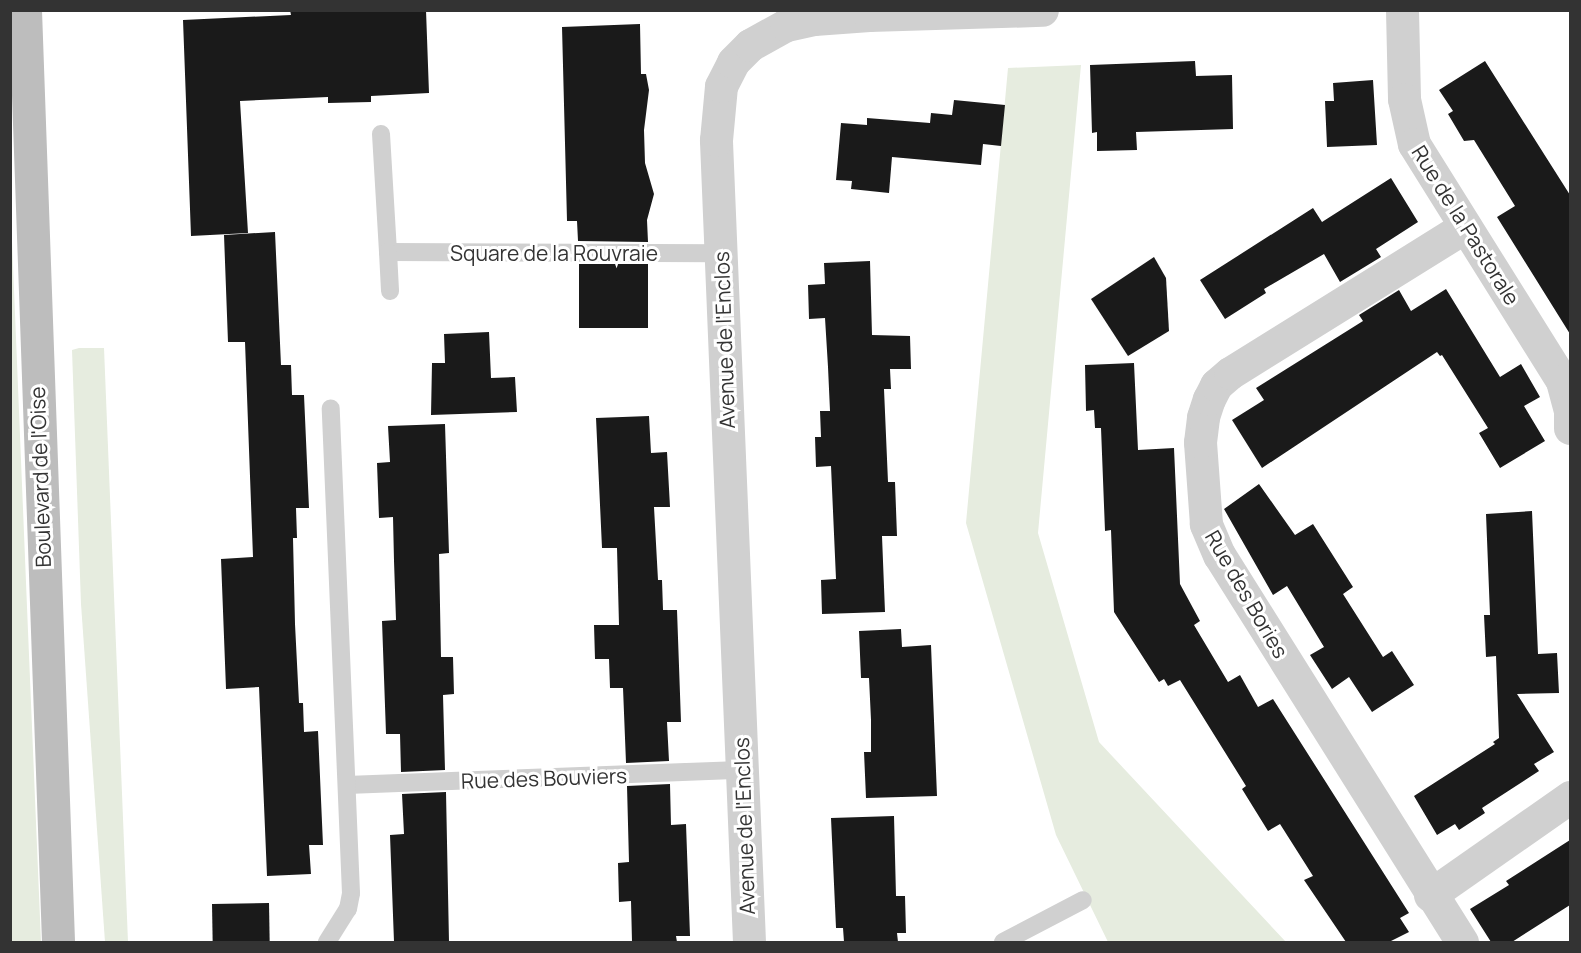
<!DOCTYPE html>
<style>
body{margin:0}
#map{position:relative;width:1581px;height:953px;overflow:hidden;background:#fff;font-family:Manrope,sans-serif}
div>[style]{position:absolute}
.green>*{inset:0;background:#e6ecdf}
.building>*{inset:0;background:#1a1a1a;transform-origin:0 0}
.lane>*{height:18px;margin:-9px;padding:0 9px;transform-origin:9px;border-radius:9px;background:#d0d0d0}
.street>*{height:33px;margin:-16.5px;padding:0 16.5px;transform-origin:16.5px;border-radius:16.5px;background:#d0d0d0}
.secondary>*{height:33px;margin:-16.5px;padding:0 16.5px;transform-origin:16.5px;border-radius:16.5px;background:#bdbdbd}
span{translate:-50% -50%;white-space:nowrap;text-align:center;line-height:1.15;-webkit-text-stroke:6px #fff;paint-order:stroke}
.street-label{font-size:21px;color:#333}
.frame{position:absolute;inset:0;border:12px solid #333;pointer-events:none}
</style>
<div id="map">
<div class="green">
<i style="clip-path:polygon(1081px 65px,1038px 533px,1099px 742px,1286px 942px,1108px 942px,1056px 835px,966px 523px,1008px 68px)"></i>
<i style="clip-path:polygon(11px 216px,28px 631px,41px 942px,10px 942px)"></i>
<i style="clip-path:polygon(79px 348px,104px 348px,128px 942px,105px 942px,81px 604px,72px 350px)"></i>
</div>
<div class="building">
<i style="clip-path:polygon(290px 10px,426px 10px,429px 93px,371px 96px,371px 102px,328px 103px,328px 97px,240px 101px,248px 233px,191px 236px,183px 20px,291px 15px)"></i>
<i style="clip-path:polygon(640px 24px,641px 74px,646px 74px,649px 90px,644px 130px,645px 163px,654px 194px,647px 220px,648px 242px,578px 241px,577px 221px,567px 221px,562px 27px)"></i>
<i style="clip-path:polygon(1195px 61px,1196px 76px,1232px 75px,1233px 129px,1136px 132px,1137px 150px,1097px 151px,1097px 132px,1092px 133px,1090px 65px)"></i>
<i style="clip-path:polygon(1485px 61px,1570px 195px,1570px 334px,1497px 217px,1515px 206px,1474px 140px,1464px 141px,1448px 114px,1453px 111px,1439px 90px)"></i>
<i style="clip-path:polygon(1373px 80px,1377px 145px,1327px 147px,1325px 101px,1334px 101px,1333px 83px)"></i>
<i style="clip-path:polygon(954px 100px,1005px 105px,1001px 146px,983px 144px,981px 165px,892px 157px,889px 193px,851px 189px,852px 181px,836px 180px,841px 123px,867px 125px,867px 118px,930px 123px,931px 113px,952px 115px)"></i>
<i style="clip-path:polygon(1391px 178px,1418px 222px,1376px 249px,1381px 257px,1340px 282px,1324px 254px,1264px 289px,1266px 293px,1225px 319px,1200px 280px,1313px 208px,1322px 222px)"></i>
<i style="clip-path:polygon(275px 232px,281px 365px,291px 365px,292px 395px,304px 395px,309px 508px,296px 508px,297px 538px,293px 538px,295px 624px,299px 703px,303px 703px,304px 732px,318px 731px,323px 845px,309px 845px,311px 874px,267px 876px,259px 687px,226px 689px,221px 559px,253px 557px,245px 342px,228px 342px,224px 235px)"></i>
<i style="clip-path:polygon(1154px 257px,1166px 278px,1169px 331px,1128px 356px,1091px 299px)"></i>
<i style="clip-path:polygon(870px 261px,872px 335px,910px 336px,911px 369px,890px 369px,891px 389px,884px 389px,888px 482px,895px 482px,897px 536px,882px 536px,885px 612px,822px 614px,821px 580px,836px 579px,831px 466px,816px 467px,815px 437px,821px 437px,820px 411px,830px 411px,828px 367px,825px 318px,809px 319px,808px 285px,825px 284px,824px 263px)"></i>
<i style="left:579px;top:264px;width:69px;height:64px"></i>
<i style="clip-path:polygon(1446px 289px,1500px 377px,1521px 364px,1540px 397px,1524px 406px,1545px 441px,1500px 468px,1479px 433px,1488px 428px,1442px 355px,1440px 356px,1437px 352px,1262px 468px,1232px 420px,1264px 400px,1256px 388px,1363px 321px,1359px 315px,1399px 290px,1411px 311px)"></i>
<i style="clip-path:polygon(489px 332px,491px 378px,515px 377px,517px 412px,431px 415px,432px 363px,445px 363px,444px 334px)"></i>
<i style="clip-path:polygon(1134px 363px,1138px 450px,1174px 448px,1180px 584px,1200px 621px,1194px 625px,1228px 682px,1240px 675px,1258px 707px,1273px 699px,1409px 913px,1400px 918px,1409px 932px,1389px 942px,1346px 942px,1304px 880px,1313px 876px,1280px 824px,1268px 831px,1242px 789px,1246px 786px,1180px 680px,1168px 686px,1164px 679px,1159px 682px,1114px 612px,1111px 530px,1105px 531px,1101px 428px,1095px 428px,1094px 410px,1086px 411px,1085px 365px)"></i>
<i style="clip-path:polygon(649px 416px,651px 453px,667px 452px,670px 507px,654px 507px,658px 580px,662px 580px,663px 610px,677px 610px,681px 722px,667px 722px,669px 761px,626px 763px,623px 688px,610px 688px,609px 659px,595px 659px,594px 625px,619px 625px,617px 548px,602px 548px,596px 418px)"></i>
<i style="clip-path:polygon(445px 424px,449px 553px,439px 554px,441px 657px,453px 657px,454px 694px,443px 695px,445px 770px,401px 772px,400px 734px,386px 734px,382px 621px,396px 620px,394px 561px,393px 517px,379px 518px,377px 463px,390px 462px,388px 426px)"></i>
<i style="clip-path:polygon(1259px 484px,1295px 535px,1313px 524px,1353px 587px,1343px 594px,1383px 657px,1392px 651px,1414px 685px,1372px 712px,1349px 677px,1332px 689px,1310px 655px,1324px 647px,1287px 586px,1273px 595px,1224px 509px)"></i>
<i style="clip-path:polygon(1532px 511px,1538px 654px,1557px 653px,1559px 693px,1517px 694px,1554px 752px,1534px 764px,1539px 771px,1482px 808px,1485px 813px,1459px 830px,1455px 824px,1437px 835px,1414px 796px,1495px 744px,1493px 742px,1499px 738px,1496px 656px,1486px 657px,1484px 615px,1490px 615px,1486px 514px)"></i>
<i style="clip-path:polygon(901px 629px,902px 647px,931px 645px,937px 796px,866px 798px,864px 752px,871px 752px,871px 720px,869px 678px,861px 678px,859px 631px)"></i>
<i style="clip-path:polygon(670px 784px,671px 825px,686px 824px,690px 936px,676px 936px,677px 942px,632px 942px,631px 901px,619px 902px,618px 863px,629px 862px,627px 786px)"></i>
<i style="clip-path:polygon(446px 792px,449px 942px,394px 942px,390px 835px,404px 834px,402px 794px)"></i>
<i style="clip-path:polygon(894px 816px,896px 896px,905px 896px,906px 933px,897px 933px,898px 942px,844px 942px,843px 928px,836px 928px,831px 818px)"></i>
<i style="clip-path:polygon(1570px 840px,1570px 905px,1512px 942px,1491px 942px,1470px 909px,1509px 885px,1506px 881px)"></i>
<i style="left:269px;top:903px;width:39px;height:57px;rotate:89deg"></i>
</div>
<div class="lane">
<i style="left:381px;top:134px;width:118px;rotate:86.6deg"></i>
<i style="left:388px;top:252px;width:332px;rotate:0.2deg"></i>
<i style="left:388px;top:252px;width:39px;rotate:87deg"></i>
<i style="left:347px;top:785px;width:394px;rotate:-2.2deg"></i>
<i style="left:327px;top:942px;width:39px;rotate:-58deg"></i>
<i style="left:348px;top:909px;width:16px;rotate:-79deg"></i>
<i style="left:351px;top:893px;width:485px;rotate:-92.4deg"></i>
<i style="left:1003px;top:942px;width:90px;rotate:-27.7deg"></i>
</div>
<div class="street">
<i style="left:1402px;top:10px;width:89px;rotate:88.7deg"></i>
<i style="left:1404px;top:99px;width:46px;rotate:77.5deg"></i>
<i style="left:1414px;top:144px;width:279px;rotate:58deg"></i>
<i style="left:1562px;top:381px;width:30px;rotate:75deg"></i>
<i style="left:1570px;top:410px;width:18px;rotate:90deg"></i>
<i style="left:1430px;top:895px;width:171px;rotate:-35deg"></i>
<i style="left:749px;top:942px;width:803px;rotate:-92.36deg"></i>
<i style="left:716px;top:140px;width:54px;rotate:-84.7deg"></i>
<i style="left:721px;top:86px;width:27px;rotate:-63deg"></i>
<i style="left:733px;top:62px;width:24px;rotate:-45deg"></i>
<i style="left:750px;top:45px;width:41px;rotate:-29.1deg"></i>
<i style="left:786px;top:25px;width:29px;rotate:-12deg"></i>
<i style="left:814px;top:19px;width:55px;rotate:-4.2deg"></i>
<i style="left:869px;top:15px;width:173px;rotate:-1.7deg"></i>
<i style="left:1462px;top:942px;width:457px;rotate:-122.1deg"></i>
<i style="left:1219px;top:555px;width:34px;rotate:-113deg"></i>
<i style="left:1206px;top:524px;width:82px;rotate:-94.2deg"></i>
<i style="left:1200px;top:442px;width:25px;rotate:-83deg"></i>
<i style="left:1203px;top:417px;width:19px;rotate:-72deg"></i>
<i style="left:1209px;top:399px;width:16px;rotate:-63deg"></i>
<i style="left:1216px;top:385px;width:18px;rotate:-41deg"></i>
<i style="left:1230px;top:373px;width:277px;rotate:-31.9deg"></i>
</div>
<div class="secondary">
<i style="left:25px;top:10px;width:933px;rotate:87.97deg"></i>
</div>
<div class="street-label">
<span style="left:1466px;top:225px;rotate:58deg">Rue de la Pastorale</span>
<span style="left:554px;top:253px">Square de la Rouvraie</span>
<span style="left:724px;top:340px;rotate:-92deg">Avenue de l'Enclos</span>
<span style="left:40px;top:477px;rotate:-92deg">Boulevard de l'Oise</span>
<span style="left:1247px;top:594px;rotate:60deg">Rue des Bories</span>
<span style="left:544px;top:778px;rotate:-2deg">Rue des Bouviers</span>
<span style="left:744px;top:826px;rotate:-92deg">Avenue de l'Enclos</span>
</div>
<div class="frame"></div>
</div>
